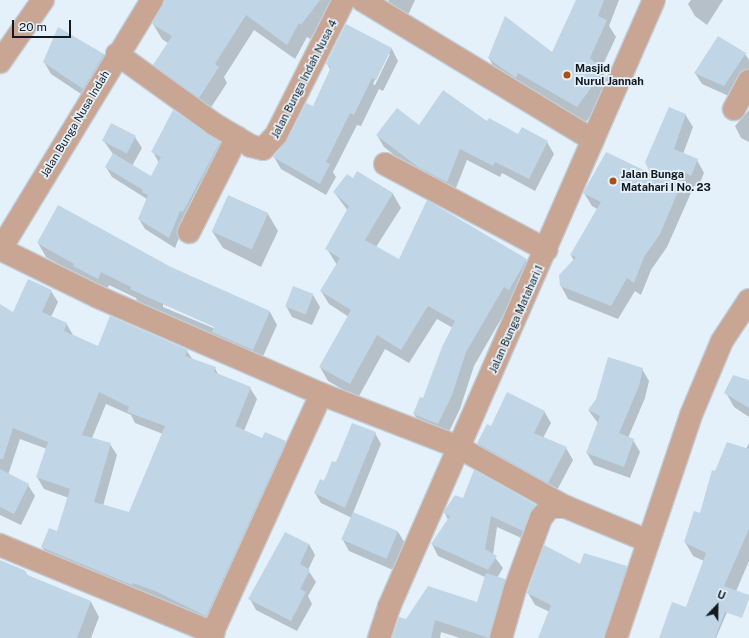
<!DOCTYPE html>
<style>
body{margin:0}
#map{position:relative;width:749px;height:638px;overflow:hidden;background:#e4f1fb;font-family:"Public Sans",sans-serif}
div>[style]{position:absolute}
.shadow>*{inset:0;background:#0003}
.building>*{inset:0;background:#c0d6e6;transform-origin:0 0}
.roads{filter:drop-shadow(1px 0 #c2ced8) drop-shadow(-1px 0 #c2ced8) drop-shadow(0 1px #c2ced8) drop-shadow(0 -1px #c2ced8)}
.street>*{height:22px;margin:-11px;padding:0 11px;transform-origin:11px;border-radius:11px;background:#c9a594}
.dots>*{width:11px;height:11px;translate:-50% -50%;box-sizing:border-box;border:2px solid #e4f1fb;border-radius:50%}
span{translate:-50% -50%;white-space:nowrap;text-align:center;line-height:1.15;-webkit-text-stroke:3.5px #e4f1fb;paint-order:stroke}
.poi-label{font-size:11px;color:#12191f;font-weight:700}
.left{translate:0 -50%;text-align:left}
.street-label{font-size:11px;color:#12191f}
.north{position:absolute;left:697px;top:586px;width:40px;height:40px;-webkit-text-stroke:3px #e4f1fb;paint-order:stroke;rotate:22deg;font-size:11px;font-weight:700;line-height:16px;text-align:center;color:#12191f}
.north::after{content:'';display:block;margin:auto;width:14px;height:18px;background:#12191f;clip-path:polygon(50% 0,100% 100%,50% 72%,0 100%)}
.scale{position:absolute;left:12px;top:20px;width:59px;height:18px;box-sizing:border-box;border:2px solid #12191f;border-top:0;padding-left:5px;font-size:12px;line-height:14px;white-space:nowrap;color:#12191f;-webkit-text-stroke:3px #e4f1fb;paint-order:stroke}
</style>
<div id="map">
<div class="shadow">
<i style="clip-path:polygon(167px 0,335px 0,337px 3px,310px 39px,307px 37px,295px 59px,254px 30px,224px 77px,227px 83px,208px 112px,163px 80px,154px 65px,168px 43px,162px 39px,153px 24px)"></i>
<i style="clip-path:polygon(388px 0,415px 0,408px 15px,392px 7px)"></i>
<i style="clip-path:polygon(577px 0,619px 0,609px 26px,616px 37px,601px 69px,612px 87px,586px 122px,498px 75px,489px 58px,552px 54px)"></i>
<i style="clip-path:polygon(691px 0,723px 0,707px 25px,695px 16px,688px 4px)"></i>
<i style="clip-path:polygon(evenodd,346px 26px,392px 49px,398px 61px,383px 91px,379px 89px,361px 126px,357px 125px,333px 172px,336px 177px,326px 195px,281px 169px,274px 157px,313px 108px,331px 71px,327px 64px,346px 26px,388px 54px,390px 54px,375px 85px,373px 84px,388px 54px)"></i>
<i style="clip-path:polygon(58px 29px,104px 55px,111px 67px,90px 100px,51px 74px,44px 62px)"></i>
<i style="clip-path:polygon(745px 54px,749px 60px,749px 70px,731px 97px,702px 84px,695px 73px)"></i>
<i style="clip-path:polygon(749px 110px,749px 142px,741px 138px,735px 126px)"></i>
<i style="clip-path:polygon(173px 111px,220px 143px,226px 154px,186px 220px,175px 248px,145px 229px,139px 219px,147px 199px,112px 177px,106px 167px,113px 154px,103px 140px,135px 137px,142px 148px,132px 166px,151px 177px,159px 163px,153px 152px)"></i>
<i style="clip-path:polygon(685px 114px,693px 127px,683px 154px,697px 160px,704px 173px,698px 188px,694px 186px,667px 247px,651px 270px,641px 295px,635px 291px,618px 319px,568px 299px,561px 286px,574px 261px,571px 255px,597px 209px,592px 206px,584px 193px,651px 175px)"></i>
<i style="clip-path:polygon(488px 123px,519px 135px,547px 142px,554px 154px,535px 191px,502px 173px,500px 177px,467px 160px,454px 193px,425px 179px,384px 147px,377px 135px,419px 126px)"></i>
<i style="clip-path:polygon(358px 172px,393px 194px,401px 208px,376px 247px,399px 260px,526px 260px,534px 274px,512px 300px,474px 366px,460px 409px,446px 438px,422px 428px,414px 414px,423px 400px,453px 328px,437px 319px,409px 363px,385px 349px,358px 398px,328px 381px,320px 367px,349px 317px,329px 304px,321px 291px,337px 265px,327px 249px,348px 211px,334px 192px,354px 179px)"></i>
<i style="clip-path:polygon(268px 214px,278px 231px,261px 267px,223px 248px,212px 231px)"></i>
<i style="clip-path:polygon(evenodd,38px 243px,270px 312px,277px 325px,260px 363px,170px 318px,168px 315px,138px 303px,136px 298px,109px 285px,106px 291px,46px 257px,38px 243px,163px 304px,219px 328px,218px 330px,163px 307px,163px 304px)"></i>
<i style="clip-path:polygon(evenodd,51px 291px,58px 302px,51px 317px,66px 323px,73px 335px,99px 347px,187px 351px,193px 360px,215px 368px,219px 376px,250px 388px,257px 399px,244px 431px,263px 439px,285px 442px,292px 454px,213px 627px,49px 558px,42px 547px,58px 532px,69px 498px,44px 489px,37px 477px,47px 449px,20px 439px,8px 475px,28px 485px,35px 496px,21px 525px,0 515px,0 314px,14px 313px,51px 291px,106px 404px,131px 415px,135px 423px,163px 434px,129px 513px,103px 506px,117px 455px,110px 444px,92px 438px,106px 404px)"></i>
<i style="clip-path:polygon(313px 295px,320px 307px,312px 325px,292px 317px,286px 306px)"></i>
<i style="clip-path:polygon(642px 369px,649px 381px,645px 398px,628px 438px,633px 440px,640px 452px,630px 478px,594px 465px,587px 453px,598px 423px,589px 411px,597px 399px)"></i>
<i style="clip-path:polygon(749px 380px,749px 417px,734px 407px,726px 393px)"></i>
<i style="clip-path:polygon(544px 411px,551px 423px,543px 438px,566px 448px,573px 460px,555px 494px,485px 455px,478px 443px,491px 428px)"></i>
<i style="clip-path:polygon(375px 433px,381px 444px,353px 513px,398px 532px,405px 543px,393px 570px,349px 551px,343px 540px,352px 518px,321px 503px,315px 493px,336px 464px)"></i>
<i style="clip-path:polygon(749px 443px,749px 561px,716px 638px,660px 638px,686px 609px,704px 561px,693px 556px,685px 542px,701px 514px,715px 472px,746px 449px)"></i>
<i style="clip-path:polygon(464px 499px,535px 505px,542px 517px,530px 542px,497px 527px,493px 555px,503px 568px,497px 578px,505px 580px,511px 592px,499px 638px,460px 638px,441px 632px,440px 638px,392px 638px,407px 621px,477px 603px,485px 577px,438px 556px,432px 544px,448px 520px,445px 513px)"></i>
<i style="clip-path:polygon(309px 544px,315px 555px,308px 570px,316px 582px,308px 596px,312px 604px,297px 631px,256px 610px,250px 599px)"></i>
<i style="clip-path:polygon(0 561px,25px 572px,28px 576px,91px 602px,99px 617px,91px 638px,0 638px)"></i>
<i style="clip-path:polygon(581px 565px,626px 567px,633px 579px,614px 638px,539px 638px,550px 612px,535px 605px,528px 593px)"></i>
</div>
<div class="building">
<i style="clip-path:polygon(164px 0,320px 0,301px 25px,299px 23px,287px 45px,246px 15px,215px 64px,219px 67px,199px 98px,153px 65px,172px 36px,152px 24px)"></i>
<i style="clip-path:polygon(576px 0,604px 0,598px 16px,607px 20px,590px 58px,604px 70px,577px 107px,518px 73px,516px 78px,488px 58px,505px 16px,552px 52px)"></i>
<i style="clip-path:polygon(346px 24px,392px 48px,376px 80px,372px 78px,354px 115px,350px 113px,326px 162px,330px 164px,320px 184px,273px 157px,287px 141px,306px 103px,313px 106px,331px 67px,326px 64px)"></i>
<i style="clip-path:polygon(58px 27px,104px 54px,83px 89px,43px 62px)"></i>
<i style="clip-path:polygon(718px 36px,746px 53px,724px 86px,694px 73px)"></i>
<i style="clip-path:polygon(443px 90px,487px 121px,489px 118px,518px 134px,522px 127px,548px 141px,529px 179px,495px 162px,493px 166px,460px 149px,447px 182px,418px 167px,376px 135px,397px 108px,419px 125px)"></i>
<i style="clip-path:polygon(669px 107px,686px 114px,674px 149px,698px 159px,691px 176px,686px 173px,660px 234px,644px 257px,634px 283px,627px 278px,611px 306px,560px 286px,559px 275px,576px 257px,570px 255px,601px 202px,583px 193px,606px 152px,650px 173px,645px 162px)"></i>
<i style="clip-path:polygon(173px 110px,220px 142px,183px 212px,180px 211px,169px 238px,138px 219px,148px 195px,142px 192px,143px 190px,105px 167px,113px 153px,151px 176px,161px 157px,151px 152px)"></i>
<i style="left:111px;top:123px;width:28px;height:20px;rotate:27deg"></i>
<i style="clip-path:polygon(357px 171px,393px 193px,365px 240px,399px 259px,427px 200px,527px 259px,509px 290px,504px 287px,466px 352px,452px 395px,438px 424px,413px 414px,420px 397px,423px 398px,442px 347px,455px 321px,428px 306px,401px 350px,377px 335px,350px 384px,319px 367px,351px 310px,320px 291px,340px 258px,325px 249px,349px 206px,333px 192px,347px 174px,353px 178px)"></i>
<i style="left:228px;top:195px;width:44px;height:40px;rotate:24deg"></i>
<i style="clip-path:polygon(58px 205px,171px 267px,270px 311px,253px 350px,212px 332px,214px 327px,130px 289px,131px 287px,101px 272px,98px 279px,73px 266px,74px 264px,37px 243px)"></i>
<i style="clip-path:polygon(evenodd,28px 279px,52px 290px,42px 312px,67px 323px,64px 331px,98px 346px,110px 316px,188px 350px,185px 356px,216px 367px,214px 372px,251px 387px,235px 426px,262px 438px,265px 432px,286px 441px,206px 616px,155px 591px,133px 583px,132px 585px,41px 547px,49px 528px,57px 531px,70px 489px,36px 477px,48px 442px,13px 428px,3px 459px,0 459px,0 304px,13px 312px,28px 279px,99px 392px,129px 407px,127px 412px,165px 426px,129px 512px,94px 502px,111px 443px,82px 435px,99px 392px)"></i>
<i style="left:293px;top:286px;width:22px;height:22px;rotate:21deg"></i>
<i style="clip-path:polygon(608px 357px,643px 368px,639px 386px,619px 433px,634px 439px,624px 467px,586px 453px,600px 416px,588px 410px,596px 399px)"></i>
<i style="clip-path:polygon(733px 375px,749px 380px,749px 408px,724px 393px)"></i>
<i style="clip-path:polygon(507px 392px,545px 411px,534px 433px,567px 447px,548px 483px,477px 443px,487px 424px,491px 426px)"></i>
<i style="clip-path:polygon(352px 423px,376px 432px,345px 508px,314px 493px,320px 479px,324px 481px,332px 461px,336px 462px)"></i>
<i style="clip-path:polygon(727px 442px,749px 449px,749px 529px,724px 586px,749px 595px,749px 599px,742px 618px,725px 612px,715px 638px,659px 638px,672px 602px,686px 607px,706px 553px,684px 542px,694px 511px,700px 513px,712px 470px,715px 471px)"></i>
<i style="clip-path:polygon(0 469px,29px 484px,14px 514px,0 507px)"></i>
<i style="clip-path:polygon(474px 470px,536px 505px,523px 531px,491px 516px,485px 549px,497px 556px,488px 570px,431px 544px,450px 516px,444px 513px,444px 511px,455px 495px,463px 498px)"></i>
<i style="left:353px;top:512px;width:49px;height:30px;rotate:23deg"></i>
<i style="clip-path:polygon(285px 532px,309px 544px,300px 564px,310px 570px,300px 589px,306px 592px,291px 621px,248px 599px)"></i>
<i style="clip-path:polygon(544px 545px,580px 564px,584px 553px,627px 566px,604px 638px,538px 638px,551px 605px,527px 593px)"></i>
<i style="clip-path:polygon(0 560px,26px 571px,25px 574px,91px 601px,77px 638px,0 638px)"></i>
<i style="clip-path:polygon(486px 573px,505px 579px,489px 638px,435px 620px,431px 638px,392px 638px,399px 617px,406px 619px,428px 586px,477px 602px)"></i>
</div>
<div class="roads">
<div class="street">
<i style="left:362px;top:0;width:270px;rotate:31.2deg"></i>
<i style="left:117px;top:54px;width:120px;rotate:35.8deg"></i>
<i style="left:214px;top:124px;width:43px;rotate:30.7deg"></i>
<i style="left:251px;top:146px;width:12px;rotate:14deg"></i>
<i style="left:263px;top:149px;width:19px;rotate:-47deg"></i>
<i style="left:276px;top:135px;width:151px;rotate:-63.3deg"></i>
<i style="left:0;top:62px;width:75px;rotate:-55.3deg"></i>
<i style="left:734px;top:109px;width:32px;rotate:-62deg"></i>
<i style="left:385px;top:164px;width:183px;rotate:28deg"></i>
<i style="left:189px;top:232px;width:106px;rotate:-63.2deg"></i>
<i style="left:0;top:249px;width:109px;rotate:26.1deg"></i>
<i style="left:98px;top:297px;width:243px;rotate:23.5deg"></i>
<i style="left:321px;top:394px;width:147px;rotate:21.1deg"></i>
<i style="left:458px;top:447px;width:124px;rotate:29.1deg"></i>
<i style="left:566px;top:507px;width:89px;rotate:22.5deg"></i>
<i style="left:0;top:250px;width:293px;rotate:-58.7deg"></i>
<i style="left:0;top:545px;width:231px;rotate:22.4deg"></i>
<i style="left:210px;top:638px;width:268px;rotate:-65.5deg"></i>
<i style="left:379px;top:638px;width:33px;rotate:-72deg"></i>
<i style="left:389px;top:607px;width:662px;rotate:-66.42deg"></i>
<i style="left:501px;top:638px;width:51px;rotate:-74.1deg"></i>
<i style="left:515px;top:589px;width:76px;rotate:-69.9deg"></i>
<i style="left:541px;top:518px;width:14px;rotate:-51deg"></i>
<i style="left:550px;top:507px;width:16px"></i>
<i style="left:616px;top:638px;width:235px;rotate:-71.4deg"></i>
<i style="left:691px;top:415px;width:80px;rotate:-67.3deg"></i>
<i style="left:722px;top:341px;width:49px;rotate:-56.6deg"></i>
</div>
</div>
<div class="dots">
<i style="left:567px;top:75px;background:#b04e0f"></i>
<i style="left:613px;top:181px;background:#b04e0f"></i>
</div>
<div class="poi-label">
<span class="left" style="left:575px;top:75px">Masjid<br>Nurul Jannah</span>
<span class="left" style="left:621px;top:181px">Jalan Bunga<br>Matahari I No. 23</span>
</div>
<div class="street-label">
<span style="left:304px;top:79px;rotate:-63deg">Jalan Bunga Indah Nusa 4</span>
<span style="left:75px;top:124px;rotate:-59deg">Jalan Bunga Nusa Indah</span>
<span style="left:516px;top:319px;rotate:-66deg">Jalan Bunga Matahari 1</span>
</div>
<div class="north">U</div>
<div class="scale">20 m</div>
</div>
